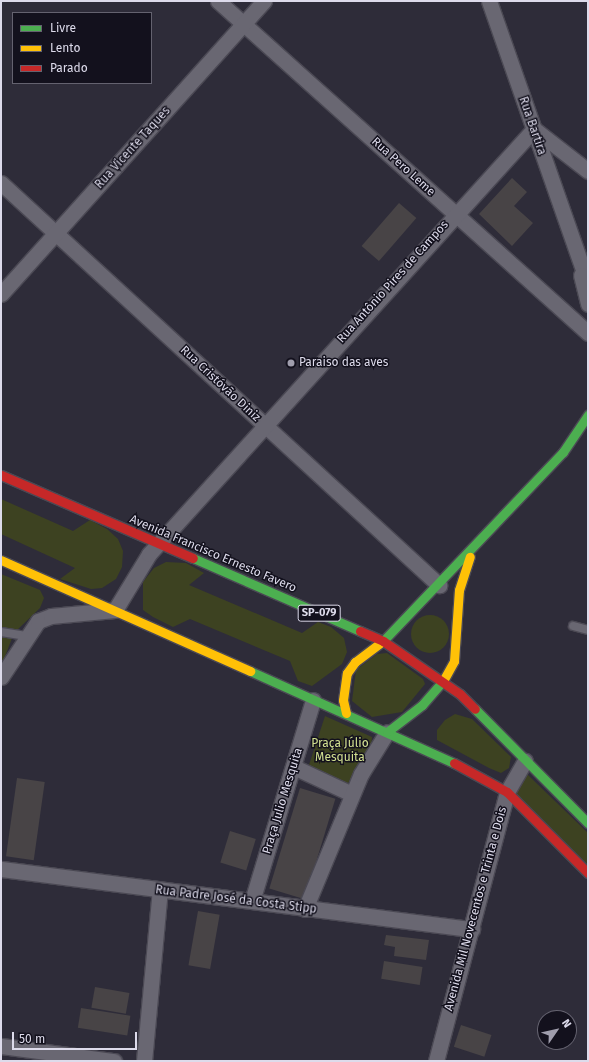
<!DOCTYPE html>
<meta charset="utf-8">
<style>
body{margin:0}
#map{position:relative;width:589px;height:1062px;overflow:hidden;background:#2e2c39;font-family:"Fira Sans",sans-serif}
div>[style]{position:absolute}
.green>*{inset:0;background:#3d4221}
.round{border-radius:50%}
.building>*{inset:0;background:#484446;transform-origin:0 0}
.roads{filter:drop-shadow(1px 0 #4b4954) drop-shadow(-1px 0 #4b4954) drop-shadow(0 1px #4b4954) drop-shadow(0 -1px #4b4954)}
.lane>*{height:8px;margin:-4px;padding:0 4px;transform-origin:4px;border-radius:4px;background:#696772}
.street>*{height:15px;margin:-7.5px;padding:0 7.5px;transform-origin:7.5px;border-radius:7.5px;background:#696772}
.fast>*{height:9px;margin:-4.5px;padding:0 4.5px;transform-origin:4.5px;border-radius:4.5px;background:#4caf50}
.slow>*{height:9px;margin:-4.5px;padding:0 4.5px;transform-origin:4.5px;border-radius:4.5px;background:#ffc107}
.jam>*{height:9px;margin:-4.5px;padding:0 4.5px;transform-origin:4.5px;border-radius:4.5px;background:#c62828}
.dots>*{width:11px;height:11px;translate:-50% -50%;box-sizing:border-box;border:2px solid #13111d;border-radius:50%}
span{translate:-50% -50%;white-space:nowrap;text-align:center;line-height:1.15;-webkit-text-stroke:3px #13111d;paint-order:stroke}
.shield-label span{padding:1px 3px;background:#13111d;border:1px solid;border-radius:3px;-webkit-text-stroke-width:0}
.shield-label{font-size:11px;color:#dddbeb;font-weight:700}
.street-label{font-size:12px;color:#dddbeb}
.poi-label{font-size:12px;color:#dddbeb}
.left{translate:0 -50%;text-align:left}
.park-label{font-size:12px;color:#d2e090}
.frame{position:absolute;inset:0;border:2px solid #dddbeb;pointer-events:none}
.legend{position:absolute;left:12px;top:12px;width:140px;height:72px;box-sizing:border-box;background:#13111d;border:1px solid #64626f;margin:0;padding:5px 7px;list-style:none;font-size:12px;color:#dddbeb}
.legend li{display:flex;align-items:center;gap:8px;height:20px}
.legend b{width:20px;border:1px solid #64626f}
.north{position:absolute;left:537px;top:1010px;width:40px;height:40px;box-sizing:border-box;background:#13111d;border:1px solid #64626f;border-radius:50%;rotate:56deg;font-size:11px;font-weight:700;line-height:16px;text-align:center;color:#dddbeb}
.north::after{content:'';display:block;margin:auto;width:14px;height:18px;background:#a09ead;clip-path:polygon(50% 0,100% 100%,50% 72%,0 100%)}
.scale{position:absolute;left:12px;top:1032px;width:125px;height:18px;box-sizing:border-box;border:2px solid #dddbeb;border-top:0;padding-left:5px;font-size:12px;line-height:14px;white-space:nowrap;color:#dddbeb;-webkit-text-stroke:3px #13111d;paint-order:stroke}
</style>
<div id="map">
<div class="green">
<i style="clip-path:polygon(1px 499px,73px 531px,90px 520px,107px 529px,118px 539px,123px 551px,122px 567px,116px 579px,102px 588px,91px 589px,60px 579px,75px 568px,1px 534px)"></i>
<i style="clip-path:polygon(166px 562px,186px 563px,204px 573px,189px 585px,302px 633px,318px 622px,331px 627px,344px 638px,347px 652px,342px 664px,312px 686px,298px 681px,290px 661px,190px 619px,173px 627px,153px 617px,143px 610px,143px 582px,154px 568px)"></i>
<i style="clip-path:polygon(1px 574px,40px 590px,44px 598px,40px 608px,14px 633px,1px 667px)"></i>
<i class="round" style="left:411px;top:615px;width:38px;height:38px"></i>
<i style="clip-path:polygon(387px 653px,423px 679px,425px 684px,402px 712px,372px 717px,352px 701px,356px 670px,377px 654px)"></i>
<i style="clip-path:polygon(455px 714px,472px 719px,511px 757px,509px 768px,501px 773px,489px 768px,437px 740px,437px 730px,445px 720px)"></i>
<i style="clip-path:polygon(325px 716px,372px 737px,371px 751px,348px 783px,339px 783px,311px 770px,309px 765px)"></i>
<i style="clip-path:polygon(527px 774px,588px 833px,588px 865px,513px 791px,515px 780px)"></i>
</div>
<div class="building">
<i style="clip-path:polygon(512px 178px,527px 192px,514px 206px,533px 223px,512px 246px,479px 214px)"></i>
<i style="left:399px;top:203px;width:23px;height:57px;rotate:41deg"></i>
<i style="left:17px;top:778px;width:28px;height:79px;rotate:8deg"></i>
<i style="left:300px;top:788px;width:37px;height:105px;rotate:17deg"></i>
<i style="left:230px;top:831px;width:27px;height:33px;rotate:17deg"></i>
<i style="left:198px;top:911px;width:22px;height:55px;rotate:10deg"></i>
<i style="clip-path:polygon(386px 935px,429px 940px,426px 960px,394px 956px,395px 947px,384px 945px)"></i>
<i style="left:384px;top:961px;width:39px;height:18px;rotate:9deg"></i>
<i style="left:95px;top:987px;width:35px;height:21px;rotate:10deg"></i>
<i style="left:81px;top:1008px;width:50px;height:20px;rotate:9deg"></i>
<i style="left:461px;top:1025px;width:32px;height:23px;rotate:18deg"></i>
</div>
<div class="roads">
<div class="lane">
<i style="left:573px;top:626px;width:16px;rotate:15deg"></i>
<i style="left:1px;top:632px;width:24px;rotate:9deg"></i>
</div>
<div class="street">
<i style="left:218px;top:1px;width:497px;rotate:41.9deg"></i>
<i style="left:489px;top:1px;width:299px;rotate:70.7deg"></i>
<i style="left:1px;top:183px;width:595px;rotate:42.55deg"></i>
<i style="left:581px;top:275px;width:30px;rotate:76deg"></i>
<i style="left:1px;top:294px;width:394px;rotate:-48.1deg"></i>
<i style="left:1px;top:677px;width:67px;rotate:-56.5deg"></i>
<i style="left:38px;top:621px;width:14px;rotate:-21deg"></i>
<i style="left:51px;top:616px;width:64px;rotate:-5.4deg"></i>
<i style="left:115px;top:610px;width:66px;rotate:-58.7deg"></i>
<i style="left:149px;top:554px;width:573px;rotate:-47.83deg"></i>
<i style="left:534px;top:129px;width:68px;rotate:37.9deg"></i>
<i style="left:294px;top:767px;width:64px;rotate:25deg"></i>
<i style="left:1px;top:869px;width:475px;rotate:7.3deg"></i>
<i style="left:252px;top:901px;width:210px;rotate:-73.1deg"></i>
<i style="left:305px;top:909px;width:146px;rotate:-67.5deg"></i>
<i style="left:361px;top:774px;width:49px;rotate:-58.2deg"></i>
<i style="left:1px;top:1046px;width:114px;rotate:7.6deg"></i>
<i style="left:144px;top:1061px;width:172px;rotate:-84.7deg"></i>
<i style="left:436px;top:1061px;width:278px;rotate:-75.2deg"></i>
<i style="left:507px;top:792px;width:36px;rotate:-60deg"></i>
</div>
<div class="fast">
<i style="left:193px;top:558px;width:182px;rotate:23.6deg"></i>
<i style="left:383px;top:641px;width:261px;rotate:-46.4deg"></i>
<i style="left:563px;top:452px;width:45px;rotate:-56deg"></i>
<i style="left:250px;top:671px;width:224px;rotate:24.3deg"></i>
<i style="left:475px;top:709px;width:161px;rotate:45.3deg"></i>
<i style="left:387px;top:732px;width:44px;rotate:-37.6deg"></i>
<i style="left:422px;top:705px;width:32px;rotate:-49deg"></i>
</div>
<div class="slow">
<i style="left:1px;top:560px;width:273px;rotate:24deg"></i>
<i style="left:443px;top:681px;width:23px;rotate:-61deg"></i>
<i style="left:454px;top:661px;width:71px;rotate:-86deg"></i>
<i style="left:459px;top:590px;width:35px;rotate:-72deg"></i>
<i style="left:346px;top:713px;width:13px;rotate:-103deg"></i>
<i style="left:343px;top:700px;width:27px;rotate:-82deg"></i>
<i style="left:347px;top:673px;width:14px;rotate:-54deg"></i>
<i style="left:355px;top:662px;width:35px;rotate:-37deg"></i>
</div>
<div class="jam">
<i style="left:1px;top:475px;width:209px;rotate:23.4deg"></i>
<i style="left:360px;top:631px;width:25px;rotate:23deg"></i>
<i style="left:383px;top:641px;width:93px;rotate:34.5deg"></i>
<i style="left:460px;top:694px;width:21px;rotate:45deg"></i>
<i style="left:454px;top:763px;width:60px;rotate:28.7deg"></i>
<i style="left:507px;top:792px;width:115px;rotate:45deg"></i>
</div>
</div>
<div class="dots">
<i style="left:291px;top:363px;background:#a09ead"></i>
</div>
<div class="shield-label">
<span style="left:319px;top:613px">SP-079</span>
</div>
<div class="street-label">
<span style="left:532px;top:126px;rotate:71deg">Rua Bartira</span>
<span style="left:133px;top:148px;rotate:-48deg">Rua Vicente Taques</span>
<span style="left:403px;top:167px;rotate:42deg">Rua Pero Leme</span>
<span style="left:393px;top:282px;rotate:-48deg">Rua Antônio Pires de Campos</span>
<span style="left:220px;top:384px;rotate:43deg">Rua Cristóvão Diniz</span>
<span style="left:213px;top:554px;rotate:23deg">Avenida Francisco Ernesto Favero</span>
<span style="left:283px;top:801px;rotate:-73deg">Praça Julio Mesquita</span>
<span style="left:236px;top:900px;rotate:7deg">Rua Padre José da Costa Stipp</span>
<span style="left:476px;top:909px;rotate:-75deg">Avenida Mil Novecentos e Trinta e Dois</span>
</div>
<div class="poi-label">
<span class="left" style="left:299px;top:363px">Paraiso das aves</span>
</div>
<div class="park-label">
<span style="left:340px;top:751px">Praça Júlio<br>Mesquita</span>
</div>
<div class="frame"></div>
<ul class="legend">
<li><b style="height:5px;background:#4caf50"></b>Livre</li>
<li><b style="height:5px;background:#ffc107"></b>Lento</li>
<li><b style="height:5px;background:#c62828"></b>Parado</li>
</ul>
<div class="north">N</div>
<div class="scale">50 m</div>
</div>
